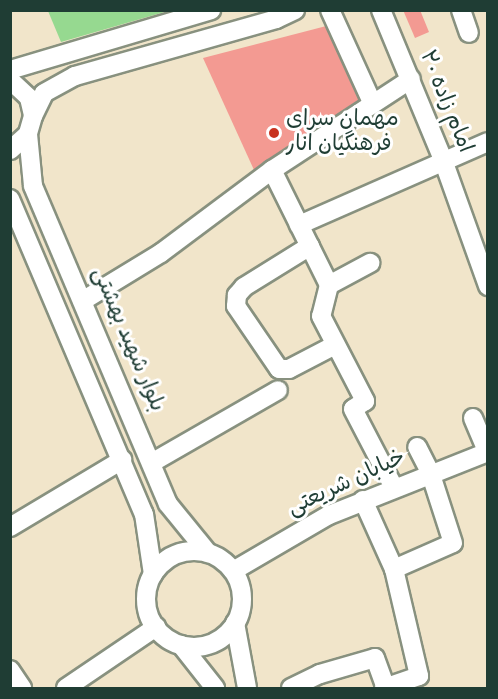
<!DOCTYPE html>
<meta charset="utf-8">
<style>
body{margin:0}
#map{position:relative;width:498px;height:699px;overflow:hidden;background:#f1e5ca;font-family:Dekko,"Playpen Sans Arabic",sans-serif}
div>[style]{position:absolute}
.green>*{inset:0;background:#96d990}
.building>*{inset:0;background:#f39a92}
.roads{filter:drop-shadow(2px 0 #88917f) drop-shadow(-2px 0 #88917f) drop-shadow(0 2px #88917f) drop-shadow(0 -2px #88917f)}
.minor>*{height:18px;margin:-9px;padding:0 9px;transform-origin:9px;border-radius:9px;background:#fff}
.minor>.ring{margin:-9px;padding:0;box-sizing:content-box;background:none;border:18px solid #fff;border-radius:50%}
.dots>*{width:16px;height:16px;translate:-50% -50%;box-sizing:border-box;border:3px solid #fff;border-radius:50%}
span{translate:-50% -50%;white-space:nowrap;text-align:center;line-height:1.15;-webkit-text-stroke:6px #fff;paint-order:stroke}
.street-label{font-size:22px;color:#1f3d34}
.poi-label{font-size:22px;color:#1f3d34}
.left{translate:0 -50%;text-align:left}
.frame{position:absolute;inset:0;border:12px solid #1f3d34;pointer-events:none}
</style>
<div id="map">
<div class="green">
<i style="clip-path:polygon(48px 11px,168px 11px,61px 42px)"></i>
</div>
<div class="building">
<i style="clip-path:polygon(403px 10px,420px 10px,429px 32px,415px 38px)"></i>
<i style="clip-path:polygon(334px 24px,369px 96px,254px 170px,203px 58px)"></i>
</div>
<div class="roads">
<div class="minor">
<i style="left:330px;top:10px;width:101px;rotate:65.5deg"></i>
<i style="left:381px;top:10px;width:162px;rotate:67.5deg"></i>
<i style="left:443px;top:160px;width:134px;rotate:70.3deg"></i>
<i style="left:461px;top:10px;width:24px;rotate:71deg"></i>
<i style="left:10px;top:70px;width:210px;rotate:-16.6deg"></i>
<i style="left:10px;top:80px;width:26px;rotate:43deg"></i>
<i style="left:29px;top:98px;width:18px;rotate:77deg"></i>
<i style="left:33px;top:116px;width:19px;rotate:106deg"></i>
<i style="left:28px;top:134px;width:24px;rotate:138deg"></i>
<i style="left:33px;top:116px;width:25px;rotate:-64deg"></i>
<i style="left:44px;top:93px;width:35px;rotate:-29deg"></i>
<i style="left:75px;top:76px;width:209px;rotate:-15.8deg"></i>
<i style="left:276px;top:19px;width:21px;rotate:-25deg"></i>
<i style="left:28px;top:134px;width:52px;rotate:84.5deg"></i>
<i style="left:33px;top:186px;width:345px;rotate:67deg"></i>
<i style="left:168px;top:504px;width:63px;rotate:50.8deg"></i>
<i style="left:272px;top:170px;width:128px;rotate:63.6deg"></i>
<i style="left:329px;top:285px;width:32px;rotate:104deg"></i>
<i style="left:321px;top:316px;width:96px;rotate:62.6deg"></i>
<i style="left:365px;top:401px;width:14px;rotate:146deg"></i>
<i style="left:353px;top:409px;width:87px;rotate:62.5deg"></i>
<i style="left:10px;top:199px;width:342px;rotate:67deg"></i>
<i style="left:144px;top:514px;width:61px;rotate:81.5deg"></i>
<i style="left:299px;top:225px;width:206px;rotate:-23.7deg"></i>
<i style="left:310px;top:246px;width:78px;rotate:148.2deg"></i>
<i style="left:244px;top:287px;width:11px;rotate:131deg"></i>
<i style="left:237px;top:295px;width:11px;rotate:95deg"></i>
<i style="left:236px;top:306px;width:76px;rotate:55.7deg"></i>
<i style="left:279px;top:369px;width:10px"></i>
<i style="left:289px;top:369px;width:52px;rotate:-27.6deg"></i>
<i style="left:329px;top:285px;width:47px;rotate:-28.2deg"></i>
<i style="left:84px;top:300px;width:90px;rotate:-31.4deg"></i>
<i style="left:161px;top:253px;width:139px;rotate:-36.8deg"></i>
<i style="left:272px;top:170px;width:166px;rotate:-33.2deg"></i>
<i style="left:473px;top:418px;width:38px;rotate:67deg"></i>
<i style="left:153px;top:462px;width:144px;rotate:-29.9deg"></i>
<i style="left:363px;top:500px;width:76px;rotate:65.8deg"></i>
<i style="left:394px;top:569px;width:110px;rotate:76.8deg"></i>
<i style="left:419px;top:676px;width:37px;rotate:161deg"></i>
<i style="left:10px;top:527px;width:131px;rotate:-30.9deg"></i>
<i class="ring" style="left:146px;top:551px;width:78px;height:78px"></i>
<i style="left:394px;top:569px;width:64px;rotate:-23.8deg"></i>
<i style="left:453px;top:543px;width:75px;rotate:-107.9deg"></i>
<i style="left:430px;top:472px;width:28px;rotate:-117deg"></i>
<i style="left:233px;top:571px;width:111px;rotate:-30.3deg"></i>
<i style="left:329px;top:515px;width:171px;rotate:-21.6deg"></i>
<i style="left:235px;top:623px;width:66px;rotate:79.5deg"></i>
<i style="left:181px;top:645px;width:55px;rotate:51.7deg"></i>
<i style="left:10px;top:670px;width:22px;rotate:56deg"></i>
<i style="left:66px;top:688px;width:109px;rotate:-34.1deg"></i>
<i style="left:291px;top:688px;width:32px;rotate:-26deg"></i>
<i style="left:320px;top:674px;width:57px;rotate:-16.2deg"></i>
<i style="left:375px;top:658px;width:32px;rotate:70deg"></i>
</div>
</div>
<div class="dots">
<i style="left:274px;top:133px;background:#c8321e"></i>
</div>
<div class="street-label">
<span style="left:445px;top:102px;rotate:68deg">امام زاده ۲۰</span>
<span style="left:127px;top:340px;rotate:67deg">بلوار شهید بهشتی</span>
<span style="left:347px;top:484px;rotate:-25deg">خیابان شریعتی</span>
</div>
<div class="poi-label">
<span class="left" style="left:286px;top:133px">مهمان سرای<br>فرهنگیان انار</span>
</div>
<div class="frame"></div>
</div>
